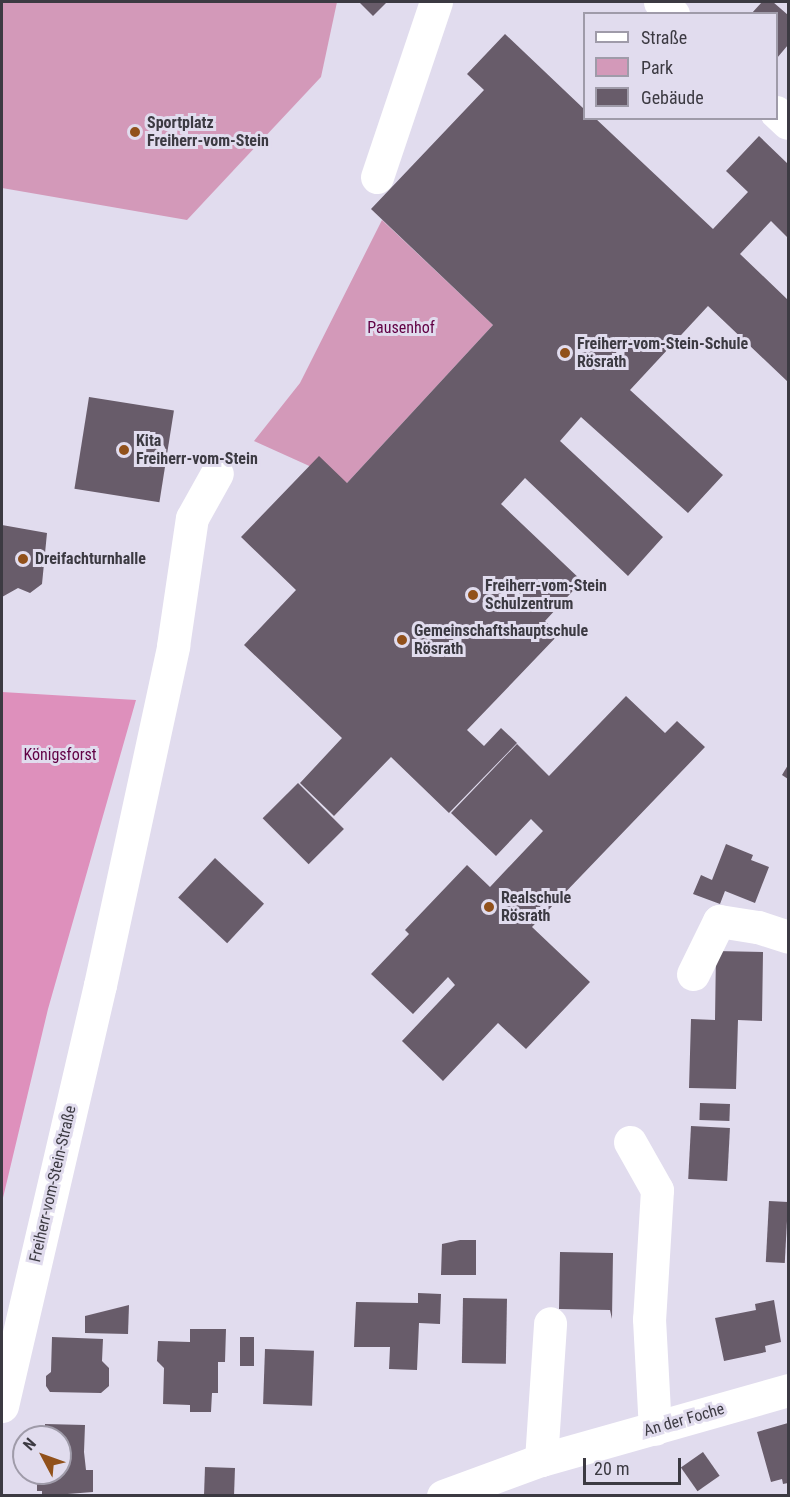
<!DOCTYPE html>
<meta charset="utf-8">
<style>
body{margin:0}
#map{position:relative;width:790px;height:1497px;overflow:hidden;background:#e1dcee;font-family:"Roboto Condensed",sans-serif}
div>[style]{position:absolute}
.green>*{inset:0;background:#d399b9}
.forest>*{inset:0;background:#de90bc}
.building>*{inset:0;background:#685c6a;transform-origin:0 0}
.minor>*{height:33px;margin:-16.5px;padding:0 16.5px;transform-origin:16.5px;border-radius:16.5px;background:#fff}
.dots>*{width:16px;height:16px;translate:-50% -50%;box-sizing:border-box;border:3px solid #e1dcee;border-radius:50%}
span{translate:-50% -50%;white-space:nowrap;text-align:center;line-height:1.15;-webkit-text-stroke:6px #e1dcee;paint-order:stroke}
.poi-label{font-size:16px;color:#3c3a42;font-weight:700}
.left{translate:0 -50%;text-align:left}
.park-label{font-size:16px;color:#610144}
.street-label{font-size:16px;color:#3c3a42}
.frame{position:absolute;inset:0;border:3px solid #3c3a42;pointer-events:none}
.legend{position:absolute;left:583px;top:12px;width:195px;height:108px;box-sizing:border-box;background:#e1dcee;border:2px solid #9f9ba9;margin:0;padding:8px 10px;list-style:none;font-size:18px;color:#3c3a42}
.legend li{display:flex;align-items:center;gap:12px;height:30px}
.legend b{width:30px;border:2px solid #9f9ba9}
.north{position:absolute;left:12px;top:1425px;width:60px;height:60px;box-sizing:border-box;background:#e1dcee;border:2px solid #9f9ba9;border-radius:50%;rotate:311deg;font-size:16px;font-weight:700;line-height:24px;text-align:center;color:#3c3a42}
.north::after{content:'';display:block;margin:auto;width:21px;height:27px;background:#91511b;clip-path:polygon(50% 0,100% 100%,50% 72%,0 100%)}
.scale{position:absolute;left:583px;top:1458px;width:98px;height:27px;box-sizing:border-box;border:3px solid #3c3a42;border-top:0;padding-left:8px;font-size:18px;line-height:21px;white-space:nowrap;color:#3c3a42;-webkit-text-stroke:4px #e1dcee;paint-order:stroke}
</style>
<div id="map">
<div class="green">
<i style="clip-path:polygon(2px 2px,337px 2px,321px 77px,187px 220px,2px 188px)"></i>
<i style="clip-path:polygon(382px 220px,493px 325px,347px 483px,254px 441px,300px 383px)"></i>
</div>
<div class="forest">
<i style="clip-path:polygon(2px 692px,136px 700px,48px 1009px,2px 1202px)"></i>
</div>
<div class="building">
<i style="clip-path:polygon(359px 2px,387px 2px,373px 16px)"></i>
<i style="clip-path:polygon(762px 2px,773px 2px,788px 15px,788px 45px,777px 58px,777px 14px,751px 14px)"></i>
<i style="clip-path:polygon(505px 34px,584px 109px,584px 118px,595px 118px,713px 229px,748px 192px,726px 171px,759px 136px,788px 164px,788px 238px,771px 221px,740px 254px,788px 300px,788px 382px,708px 306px,630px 390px,723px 475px,688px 513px,581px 417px,560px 441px,663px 537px,628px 576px,525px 478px,501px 504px,582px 581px,545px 621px,559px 634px,467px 730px,484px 746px,501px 728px,517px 743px,449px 813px,391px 757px,334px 816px,300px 783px,342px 738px,244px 645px,296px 590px,241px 537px,319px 456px,347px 483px,493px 325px,371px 209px,484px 90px,467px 74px)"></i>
<i style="left:89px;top:397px;width:86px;height:93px;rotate:9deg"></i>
<i style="clip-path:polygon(2px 525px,47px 533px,42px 584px,30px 593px,18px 588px,2px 597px)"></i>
<i style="clip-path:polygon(626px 696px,665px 733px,677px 721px,705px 747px,532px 927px,590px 982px,526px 1049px,498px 1023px,443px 1081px,402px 1041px,455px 985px,448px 977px,413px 1014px,371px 974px,409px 934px,405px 930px,467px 865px,490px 887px,543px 831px,531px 819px,496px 856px,451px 813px,517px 744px,549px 776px)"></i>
<i style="clip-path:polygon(788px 765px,788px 779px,782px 775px)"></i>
<i style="left:298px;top:783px;width:65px;height:50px;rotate:45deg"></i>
<i style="clip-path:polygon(726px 844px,753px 855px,751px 860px,769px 867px,755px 903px,725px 891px,720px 904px,693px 894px,701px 875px,712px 880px)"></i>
<i style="left:215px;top:858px;width:67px;height:54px;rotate:43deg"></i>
<i style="clip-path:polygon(716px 951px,763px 952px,762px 1021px,738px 1020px,736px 1089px,689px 1088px,691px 1019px,715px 1020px)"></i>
<i style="left:700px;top:1103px;width:30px;height:17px;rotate:2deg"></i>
<i style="left:691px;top:1126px;width:39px;height:53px;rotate:3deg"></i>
<i style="left:769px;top:1201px;width:19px;height:61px;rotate:3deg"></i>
<i style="clip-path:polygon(460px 1240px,476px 1240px,476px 1275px,441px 1275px,442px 1244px)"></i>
<i style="clip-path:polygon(560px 1252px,613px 1253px,612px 1319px,610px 1310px,559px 1309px)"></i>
<i style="clip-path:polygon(418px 1293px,441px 1294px,440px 1324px,419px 1323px,417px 1370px,389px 1369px,390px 1347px,354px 1347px,356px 1302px,418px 1303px)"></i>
<i style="left:463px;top:1298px;width:44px;height:65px;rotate:1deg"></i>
<i style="clip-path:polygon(774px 1300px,781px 1342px,765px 1346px,766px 1352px,724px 1361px,715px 1318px,756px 1310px,755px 1304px)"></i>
<i style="clip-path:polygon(129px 1305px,128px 1334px,85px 1333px,85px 1316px)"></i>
<i style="clip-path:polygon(190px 1329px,226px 1329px,225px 1362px,218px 1362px,218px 1393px,212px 1393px,211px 1412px,190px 1412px,190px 1405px,163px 1404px,164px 1368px,157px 1361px,158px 1341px,190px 1342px)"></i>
<i style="clip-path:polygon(52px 1337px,103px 1339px,102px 1361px,109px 1368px,109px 1386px,101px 1393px,50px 1392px,46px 1386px,46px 1376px,51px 1372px)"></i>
<i style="left:240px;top:1337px;width:14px;height:29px"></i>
<i style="left:265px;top:1349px;width:49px;height:55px;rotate:2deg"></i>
<i style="clip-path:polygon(788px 1423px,788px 1483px,783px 1484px,782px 1479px,771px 1482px,757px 1432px)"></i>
<i style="clip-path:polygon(45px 1424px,85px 1425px,84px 1452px,86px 1470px,93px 1470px,93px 1492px,42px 1496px,42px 1491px,37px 1491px,37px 1477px,42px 1477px,42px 1473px,60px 1473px,60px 1437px,45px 1437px)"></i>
<i style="left:703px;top:1452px;width:29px;height:27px;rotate:55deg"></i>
<i style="left:205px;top:1467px;width:30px;height:29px;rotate:2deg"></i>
</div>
<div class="minor">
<i style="left:660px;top:2px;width:18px;rotate:43deg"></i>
<i style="left:776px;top:112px;width:16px;rotate:43deg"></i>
<i style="left:377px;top:177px;width:185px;rotate:-71.4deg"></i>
<i style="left:693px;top:974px;width:59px;rotate:-63.9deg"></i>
<i style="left:719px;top:921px;width:39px;rotate:9deg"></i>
<i style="left:758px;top:927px;width:32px;rotate:18deg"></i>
<i style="left:630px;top:1142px;width:55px;rotate:60.6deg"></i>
<i style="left:657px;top:1190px;width:129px;rotate:93.5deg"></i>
<i style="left:649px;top:1319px;width:110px;rotate:86.9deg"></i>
<i style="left:2px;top:1406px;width:432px;rotate:-76.9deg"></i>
<i style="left:100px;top:985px;width:347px;rotate:-77.8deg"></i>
<i style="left:173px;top:646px;width:129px;rotate:-81.6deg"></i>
<i style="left:192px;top:518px;width:51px;rotate:-60.9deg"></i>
<i style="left:541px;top:1460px;width:137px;rotate:-86.2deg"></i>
<i style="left:443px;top:1496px;width:104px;rotate:-20.2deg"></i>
<i style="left:541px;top:1460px;width:257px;rotate:-15.8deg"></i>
</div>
<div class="dots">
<i style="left:135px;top:132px;background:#91511b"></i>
<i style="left:565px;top:353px;background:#91511b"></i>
<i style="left:124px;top:450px;background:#91511b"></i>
<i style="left:23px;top:559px;background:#91511b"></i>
<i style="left:473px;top:595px;background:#91511b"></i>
<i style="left:402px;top:640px;background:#91511b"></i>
<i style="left:489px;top:907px;background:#91511b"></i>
</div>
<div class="poi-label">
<span class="left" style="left:147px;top:132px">Sportplatz<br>Freiherr-vom-Stein</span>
<span class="left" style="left:577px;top:353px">Freiherr-vom-Stein-Schule<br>Rösrath</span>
<span class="left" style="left:136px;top:450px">Kita<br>Freiherr-vom-Stein</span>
<span class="left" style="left:35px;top:559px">Dreifachturnhalle</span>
<span class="left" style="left:485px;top:595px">Freiherr-vom-Stein<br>Schulzentrum</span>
<span class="left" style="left:414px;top:640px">Gemeinschaftshauptschule<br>Rösrath</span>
<span class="left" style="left:501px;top:907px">Realschule<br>Rösrath</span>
</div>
<div class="park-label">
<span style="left:401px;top:328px">Pausenhof</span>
<span style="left:60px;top:755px">Königsforst</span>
</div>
<div class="street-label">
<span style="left:53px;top:1184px;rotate:-77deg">Freiherr-vom-Stein-Straße</span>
<span style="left:684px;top:1420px;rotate:-16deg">An der Foche</span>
</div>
<div class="frame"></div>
<ul class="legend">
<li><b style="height:8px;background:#fff"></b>Straße</li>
<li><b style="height:16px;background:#d399b9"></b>Park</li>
<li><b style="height:16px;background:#685c6a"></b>Gebäude</li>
</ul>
<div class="north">N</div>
<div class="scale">20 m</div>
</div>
